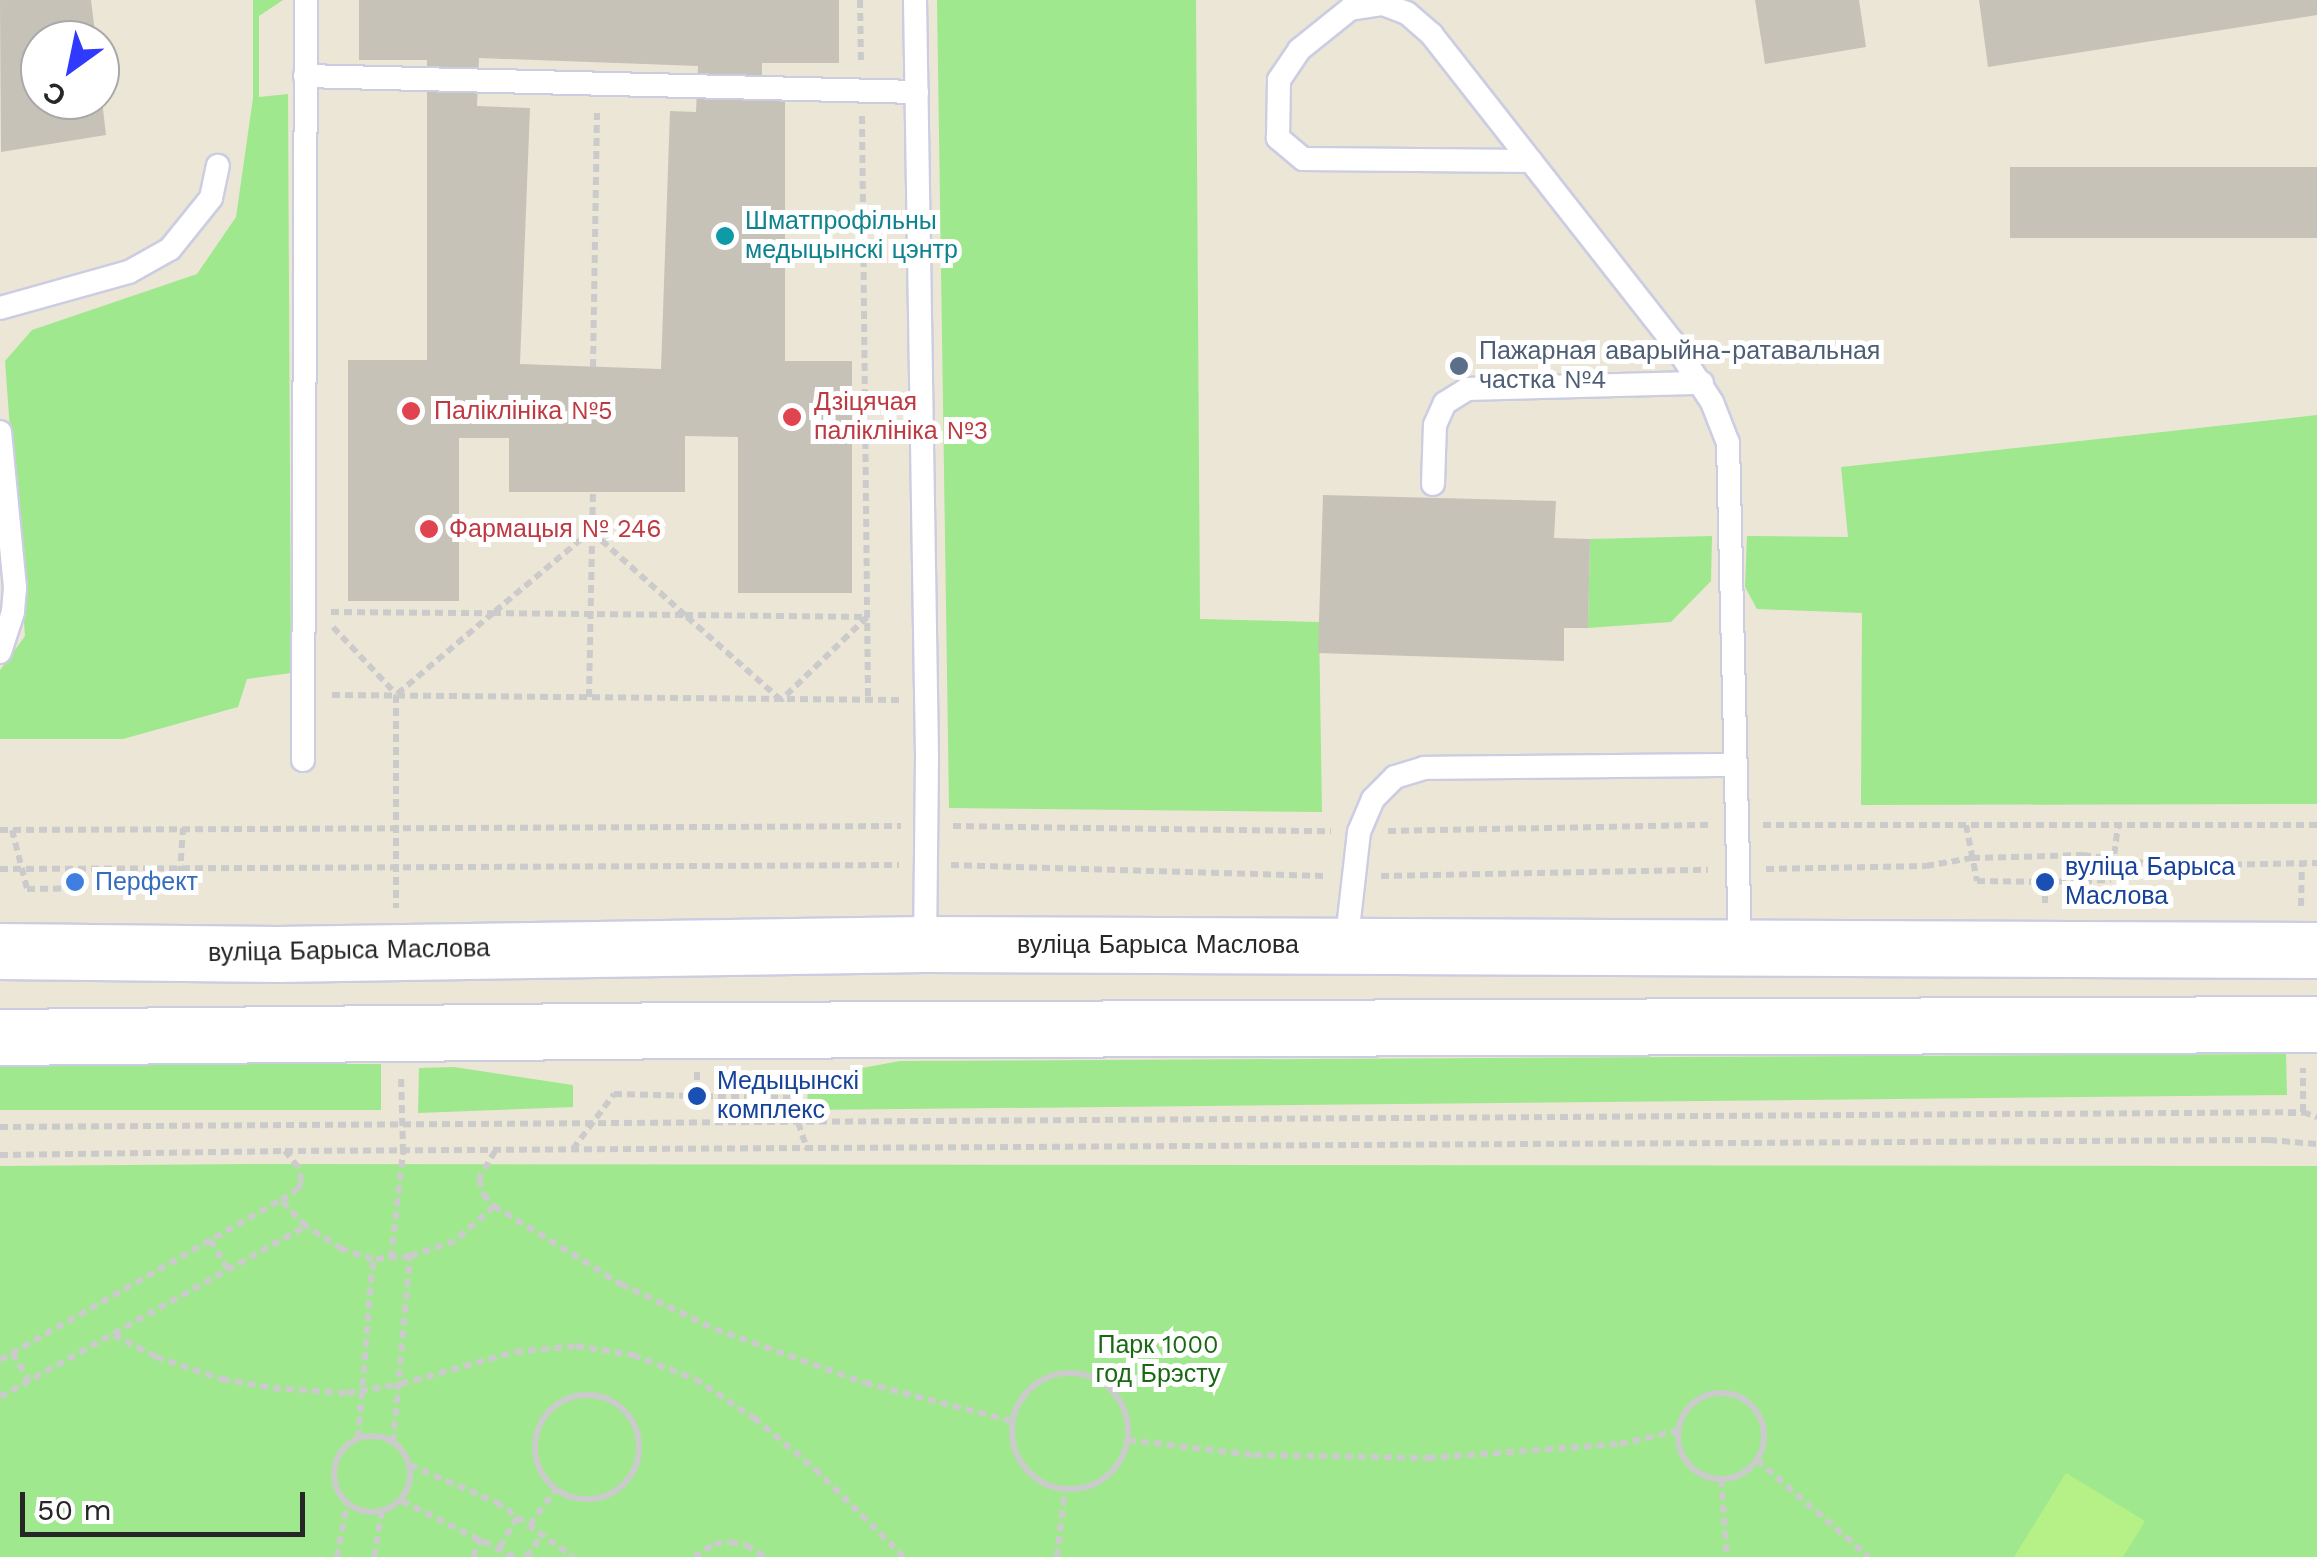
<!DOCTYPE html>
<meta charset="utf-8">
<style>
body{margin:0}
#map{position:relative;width:2317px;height:1557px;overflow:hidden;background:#ece6d7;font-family:"Work Sans",sans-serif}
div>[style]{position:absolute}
.green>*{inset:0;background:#9fe88d;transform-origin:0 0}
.pitch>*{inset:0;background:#b6f187}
.building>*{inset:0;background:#c6c2b7;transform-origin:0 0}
.path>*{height:6px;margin-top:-3px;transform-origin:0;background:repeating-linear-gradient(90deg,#cbcbcb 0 8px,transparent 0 13px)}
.path>.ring{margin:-3px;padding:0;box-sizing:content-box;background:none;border:6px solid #cbcbcb;border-radius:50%}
.roads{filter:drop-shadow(2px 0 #cccde2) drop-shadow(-2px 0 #cccde2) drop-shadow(0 2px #cccde2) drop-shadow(0 -2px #cccde2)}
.lane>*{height:22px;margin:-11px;padding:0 11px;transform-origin:11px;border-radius:11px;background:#fff}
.secondary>*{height:55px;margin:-27.5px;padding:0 27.5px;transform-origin:27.5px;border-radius:27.5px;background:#fff}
.dots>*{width:28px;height:28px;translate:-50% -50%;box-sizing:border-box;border:5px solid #fff;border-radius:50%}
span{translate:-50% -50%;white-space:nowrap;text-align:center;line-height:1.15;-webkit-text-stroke:10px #fff;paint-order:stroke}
.culture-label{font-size:25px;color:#0d838f}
.left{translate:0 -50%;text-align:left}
.service-label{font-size:25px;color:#4e5e75}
.health-label{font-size:25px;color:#be3a42}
.transit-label{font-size:25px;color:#164399}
.shop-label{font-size:25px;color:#366cbe}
.street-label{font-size:25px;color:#272727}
.park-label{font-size:25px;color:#186912}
.north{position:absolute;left:20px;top:20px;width:100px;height:100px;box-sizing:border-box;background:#fff;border:2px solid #a9a9a9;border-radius:50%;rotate:213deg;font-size:28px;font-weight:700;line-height:40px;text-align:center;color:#272727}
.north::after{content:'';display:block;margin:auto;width:35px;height:45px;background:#303aff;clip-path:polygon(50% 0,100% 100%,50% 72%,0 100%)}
.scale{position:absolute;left:20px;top:1492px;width:285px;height:45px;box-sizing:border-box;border:5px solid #272727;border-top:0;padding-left:12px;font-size:30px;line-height:35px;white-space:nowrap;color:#272727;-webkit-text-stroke:8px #fff;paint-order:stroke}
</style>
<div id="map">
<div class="green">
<i style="clip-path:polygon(253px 0,283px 0,259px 16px,259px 97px,288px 94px,291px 673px,247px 679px,238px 707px,123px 739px,0 739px,0 670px,25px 636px,5px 361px,32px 330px,197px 274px,236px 217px,253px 98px)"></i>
<i style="clip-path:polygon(937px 0,1196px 0,1200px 619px,1319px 622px,1322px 812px,949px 808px)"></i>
<i style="clip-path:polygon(2317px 415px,2317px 804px,1861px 805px,1862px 613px,1757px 609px,1745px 587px,1747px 536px,1848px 537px,1841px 467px)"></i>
<i style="clip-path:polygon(1712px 536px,1711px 581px,1671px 622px,1588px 628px,1590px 539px)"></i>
<i style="clip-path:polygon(2286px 1054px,2287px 1095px,807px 1110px,808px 1078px,900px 1061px)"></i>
<i style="left:0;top:1064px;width:381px;height:46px"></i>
<i style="clip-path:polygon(454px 1067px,573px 1085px,573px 1107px,418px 1113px,419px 1068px)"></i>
<i style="clip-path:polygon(251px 1164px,2317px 1166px,2317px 1557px,0 1557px,0 1166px)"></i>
</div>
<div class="pitch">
<i style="clip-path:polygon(2066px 1473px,2145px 1521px,2123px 1557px,2014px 1557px)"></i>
</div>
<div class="building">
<i style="clip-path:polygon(0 0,91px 0,96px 40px,40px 40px,40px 100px,102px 100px,106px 135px,1px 152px)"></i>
<i style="clip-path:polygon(evenodd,359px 0,839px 0,839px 63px,762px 63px,762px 99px,785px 99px,785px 361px,852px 361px,852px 593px,738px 593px,738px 437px,685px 436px,685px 492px,509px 492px,509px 438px,459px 438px,459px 601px,348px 601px,348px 360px,427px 360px,427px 60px,359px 60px,359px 0,479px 58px,698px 66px,696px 112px,670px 111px,661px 369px,520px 364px,530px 108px,477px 106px,479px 58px)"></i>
<i style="clip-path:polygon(1755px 0,1859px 0,1866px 47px,1765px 64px)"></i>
<i style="clip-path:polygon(1979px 0,2317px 0,2317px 15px,1988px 67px)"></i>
<i style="left:2317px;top:167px;width:71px;height:307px;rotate:90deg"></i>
<i style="clip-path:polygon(1323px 495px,1556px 501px,1554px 538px,1590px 539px,1588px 628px,1564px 628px,1564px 661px,1318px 653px)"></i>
</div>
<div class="path">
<i style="left:860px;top:0;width:64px;rotate:89.1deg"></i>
<i style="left:862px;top:116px;width:584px;rotate:89.41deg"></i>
<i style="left:593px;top:367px;width:254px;rotate:-89.1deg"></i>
<i style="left:331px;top:612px;width:162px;rotate:0.4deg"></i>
<i style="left:493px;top:613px;width:192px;rotate:0.6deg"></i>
<i style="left:685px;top:615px;width:182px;rotate:0.6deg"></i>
<i style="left:867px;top:617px;width:120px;rotate:136deg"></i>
<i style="left:781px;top:700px;width:128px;rotate:-138.5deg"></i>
<i style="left:685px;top:615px;width:126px;rotate:-138.2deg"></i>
<i style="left:591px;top:531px;width:128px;rotate:140.1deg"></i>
<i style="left:493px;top:613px;width:127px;rotate:139.8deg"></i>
<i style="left:396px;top:695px;width:213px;rotate:90deg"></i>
<i style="left:333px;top:627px;width:92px;rotate:46.8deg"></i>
<i style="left:332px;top:695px;width:568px;rotate:0.5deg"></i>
<i style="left:589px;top:697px;width:205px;rotate:-88.9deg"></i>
<i style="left:1763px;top:825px;width:554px"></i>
<i style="left:1966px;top:825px;width:57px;rotate:78.9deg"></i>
<i style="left:1977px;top:881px;width:68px;rotate:0.8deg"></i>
<i style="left:2045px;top:882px;width:66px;rotate:-1.7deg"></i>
<i style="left:2111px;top:880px;width:55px;rotate:-82.7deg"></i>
<i style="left:953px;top:826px;width:378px;rotate:0.8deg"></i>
<i style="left:0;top:830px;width:901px;rotate:-0.25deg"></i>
<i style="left:12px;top:830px;width:61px;rotate:75.7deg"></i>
<i style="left:27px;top:889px;width:152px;rotate:-0.8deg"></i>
<i style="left:179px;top:887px;width:59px;rotate:-86.1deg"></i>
<i style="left:1388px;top:831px;width:323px;rotate:-1.1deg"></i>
<i style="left:951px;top:865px;width:373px;rotate:1.7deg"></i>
<i style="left:0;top:869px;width:899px;rotate:-0.25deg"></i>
<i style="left:1766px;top:869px;width:160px;rotate:-1.1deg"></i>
<i style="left:1926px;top:866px;width:47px;rotate:-9.9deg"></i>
<i style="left:1972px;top:858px;width:111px;rotate:-1.5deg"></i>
<i style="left:2083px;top:855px;width:87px;rotate:7.3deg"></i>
<i style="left:2169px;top:866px;width:148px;rotate:-1.2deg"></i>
<i style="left:1381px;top:876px;width:327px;rotate:-1.1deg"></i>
<i style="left:2045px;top:882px;width:24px;rotate:90deg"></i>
<i style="left:2301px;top:906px;width:43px;rotate:-88.7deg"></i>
<i style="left:697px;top:1072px;width:24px;rotate:90deg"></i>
<i style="left:2303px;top:1112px;width:44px;rotate:-90deg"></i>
<i style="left:0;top:1127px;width:2303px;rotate:-0.37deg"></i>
<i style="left:2303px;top:1112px;width:15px;rotate:20deg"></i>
<i style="left:573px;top:1149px;width:69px;rotate:-53.3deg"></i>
<i style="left:614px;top:1094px;width:176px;rotate:1.3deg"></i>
<i style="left:790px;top:1098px;width:54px;rotate:71.6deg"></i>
<i style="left:495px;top:1151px;width:32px;rotate:120deg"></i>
<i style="left:479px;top:1179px;width:16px;rotate:75deg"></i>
<i style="left:483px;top:1194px;width:16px;rotate:47deg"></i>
<i style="left:494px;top:1206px;width:52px;rotate:138.1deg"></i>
<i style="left:455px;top:1241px;width:47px;rotate:161.6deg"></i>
<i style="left:410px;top:1256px;width:37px;rotate:175deg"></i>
<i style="left:373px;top:1259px;width:33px;rotate:-162deg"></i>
<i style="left:342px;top:1249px;width:43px;rotate:-147.4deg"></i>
<i style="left:306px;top:1226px;width:36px;rotate:-134deg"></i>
<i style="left:281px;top:1200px;width:20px;rotate:-33deg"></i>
<i style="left:298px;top:1189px;width:9px;rotate:-63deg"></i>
<i style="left:302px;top:1181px;width:15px;rotate:-106deg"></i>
<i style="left:298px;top:1167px;width:21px;rotate:-129deg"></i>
<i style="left:285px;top:1151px;width:1984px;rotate:-0.32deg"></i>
<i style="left:2269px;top:1140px;width:48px;rotate:4.8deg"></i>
<i style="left:0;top:1155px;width:285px;rotate:-0.8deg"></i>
<i style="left:494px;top:1206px;width:149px;rotate:31.6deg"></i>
<i style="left:621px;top:1284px;width:104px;rotate:25.6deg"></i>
<i style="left:715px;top:1329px;width:159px;rotate:19.8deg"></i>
<i style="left:865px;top:1383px;width:152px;rotate:14.5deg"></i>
<i style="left:210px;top:1240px;width:34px;rotate:58deg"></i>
<i style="left:391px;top:1258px;width:107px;rotate:-83.5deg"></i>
<i style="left:403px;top:1152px;width:77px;rotate:-91.5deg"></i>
<i style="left:114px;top:1335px;width:47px;rotate:27.6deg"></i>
<i style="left:156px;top:1357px;width:70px;rotate:18.4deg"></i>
<i style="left:222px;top:1379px;width:52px;rotate:10deg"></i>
<i style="left:273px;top:1388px;width:74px;rotate:3.9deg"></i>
<i style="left:347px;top:1393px;width:55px;rotate:-9.5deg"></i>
<i style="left:401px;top:1384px;width:118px;rotate:-15.7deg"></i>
<i style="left:515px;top:1352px;width:61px;rotate:-5.6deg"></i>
<i style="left:576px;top:1346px;width:58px;rotate:9deg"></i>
<i style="left:633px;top:1355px;width:66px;rotate:21.2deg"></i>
<i style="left:695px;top:1379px;width:71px;rotate:33.5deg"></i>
<i style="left:754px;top:1418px;width:80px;rotate:39.9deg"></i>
<i style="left:815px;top:1469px;width:125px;rotate:44.7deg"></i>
<i style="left:12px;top:1353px;width:32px;rotate:58deg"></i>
<i style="left:0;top:1360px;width:323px;rotate:-29.7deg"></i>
<i class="ring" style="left:1012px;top:1373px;width:110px;height:110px"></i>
<i class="ring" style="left:1678px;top:1393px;width:80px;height:80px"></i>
<i class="ring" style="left:535px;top:1395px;width:98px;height:98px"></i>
<i style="left:0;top:1397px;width:351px;rotate:-29.2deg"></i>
<i class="ring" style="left:334px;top:1436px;width:70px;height:70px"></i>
<i style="left:358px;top:1438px;width:180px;rotate:-85.2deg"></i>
<i style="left:1128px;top:1440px;width:127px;rotate:6.8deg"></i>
<i style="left:1254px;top:1455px;width:174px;rotate:1deg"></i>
<i style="left:1428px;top:1458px;width:193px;rotate:-4.2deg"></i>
<i style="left:1620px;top:1444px;width:58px;rotate:-12.8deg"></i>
<i style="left:393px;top:1442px;width:187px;rotate:-84.8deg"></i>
<i style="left:1757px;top:1460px;width:148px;rotate:40.9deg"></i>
<i style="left:410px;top:1465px;width:94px;rotate:23.3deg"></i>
<i style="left:496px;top:1502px;width:95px;rotate:35.5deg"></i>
<i style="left:1721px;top:1479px;width:78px;rotate:85.6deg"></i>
<i style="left:402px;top:1501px;width:125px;rotate:26.6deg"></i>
<i style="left:530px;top:1525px;width:44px;rotate:-54.2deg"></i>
<i style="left:500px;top:1547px;width:36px;rotate:-60deg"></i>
<i style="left:337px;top:1557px;width:55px;rotate:-79.5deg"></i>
<i style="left:374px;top:1557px;width:47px;rotate:-80.1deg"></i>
<i style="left:473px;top:1557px;width:22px;rotate:-68deg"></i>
<i style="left:526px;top:1557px;width:29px;rotate:-54deg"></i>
<i style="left:694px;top:1557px;width:24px;rotate:-33deg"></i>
<i style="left:714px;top:1544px;width:16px;rotate:-7deg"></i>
<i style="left:730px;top:1542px;width:16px;rotate:11deg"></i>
<i style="left:746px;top:1545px;width:23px;rotate:31deg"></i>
<i style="left:1057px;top:1557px;width:68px;rotate:-83.3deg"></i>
</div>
<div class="roads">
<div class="lane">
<i style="left:915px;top:0;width:758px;rotate:89.09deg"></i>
<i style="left:927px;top:758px;width:186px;rotate:90.6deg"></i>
<i style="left:305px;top:76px;width:612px;rotate:1.5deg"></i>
<i style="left:1531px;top:161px;width:228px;rotate:-179.5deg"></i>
<i style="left:1303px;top:159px;width:33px;rotate:-140deg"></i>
<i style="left:1278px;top:138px;width:58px;rotate:-89deg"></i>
<i style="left:1279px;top:80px;width:36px;rotate:-56deg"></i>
<i style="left:1299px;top:50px;width:65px;rotate:-38.8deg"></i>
<i style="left:1350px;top:9px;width:33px;rotate:-9deg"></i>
<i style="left:1383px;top:4px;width:26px;rotate:21deg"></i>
<i style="left:1407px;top:13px;width:33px;rotate:41deg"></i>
<i style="left:1432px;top:35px;width:390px;rotate:51.9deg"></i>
<i style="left:1673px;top:342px;width:72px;rotate:57deg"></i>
<i style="left:1712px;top:402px;width:44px;rotate:68.7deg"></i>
<i style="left:1728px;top:443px;width:504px;rotate:88.64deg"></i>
<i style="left:0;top:308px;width:134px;rotate:-15.6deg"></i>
<i style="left:129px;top:272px;width:47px;rotate:-29.3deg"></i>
<i style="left:170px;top:249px;width:65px;rotate:-51.2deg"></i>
<i style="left:211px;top:198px;width:33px;rotate:-78deg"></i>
<i style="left:0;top:432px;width:157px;rotate:84.5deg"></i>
<i style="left:15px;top:588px;width:24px;rotate:95deg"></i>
<i style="left:13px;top:612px;width:42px;rotate:108deg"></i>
<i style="left:1433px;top:484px;width:59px;rotate:-88.1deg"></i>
<i style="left:1435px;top:425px;width:24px;rotate:-66deg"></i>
<i style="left:1445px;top:403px;width:26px;rotate:-32deg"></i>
<i style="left:1467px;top:389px;width:235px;rotate:-1.5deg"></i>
<i style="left:303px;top:760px;width:760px;rotate:-89.77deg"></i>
<i style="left:1346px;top:946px;width:115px;rotate:-83.5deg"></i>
<i style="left:1359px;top:832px;width:36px;rotate:-67deg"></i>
<i style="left:1373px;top:799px;width:31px;rotate:-45deg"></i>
<i style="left:1395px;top:777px;width:30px;rotate:-17deg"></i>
<i style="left:1424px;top:768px;width:309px;rotate:-0.6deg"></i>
</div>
<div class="secondary">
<i style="left:0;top:951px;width:277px;rotate:0.6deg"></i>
<i style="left:277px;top:954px;width:648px;rotate:-0.88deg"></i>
<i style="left:925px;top:944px;width:1392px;rotate:0.25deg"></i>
<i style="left:0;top:1037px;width:696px;rotate:-0.58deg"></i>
<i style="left:696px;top:1030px;width:1621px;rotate:-0.21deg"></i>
</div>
</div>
<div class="dots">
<i style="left:725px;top:236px;background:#0f9aa8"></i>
<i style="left:1459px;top:366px;background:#5c6f8a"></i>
<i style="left:411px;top:411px;background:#e0444e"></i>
<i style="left:792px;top:417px;background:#e0444e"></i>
<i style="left:429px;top:529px;background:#e0444e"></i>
<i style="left:75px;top:882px;background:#3f7fe0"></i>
<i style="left:2045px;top:882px;background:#1a4fb4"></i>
<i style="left:697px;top:1096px;background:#1a4fb4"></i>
</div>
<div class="culture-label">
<span class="left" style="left:745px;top:236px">Шматпрофільны<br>медыцынскі цэнтр</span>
</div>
<div class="service-label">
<span class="left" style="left:1479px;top:366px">Пажарная аварыйна-ратавальная<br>частка №4</span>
</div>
<div class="health-label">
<span class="left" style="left:814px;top:417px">Дзіцячая<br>паліклініка №3</span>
<span class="left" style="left:434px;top:411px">Паліклініка №5</span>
<span class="left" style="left:449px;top:529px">Фармацыя № 246</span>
</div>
<div class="transit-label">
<span class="left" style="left:2065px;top:882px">вуліца Барыса<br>Маслова</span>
<span class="left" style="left:717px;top:1096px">Медыцынскі<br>комплекс</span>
</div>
<div class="shop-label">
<span class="left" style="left:95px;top:882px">Перфект</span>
</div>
<div class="street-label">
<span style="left:1158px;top:945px">вуліца Барыса Маслова</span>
<span style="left:349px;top:951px;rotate:-1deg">вуліца Барыса Маслова</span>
</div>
<div class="park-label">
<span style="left:1158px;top:1360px">Парк 1000<br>год Брэсту</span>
</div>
<div class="north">С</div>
<div class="scale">50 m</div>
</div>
